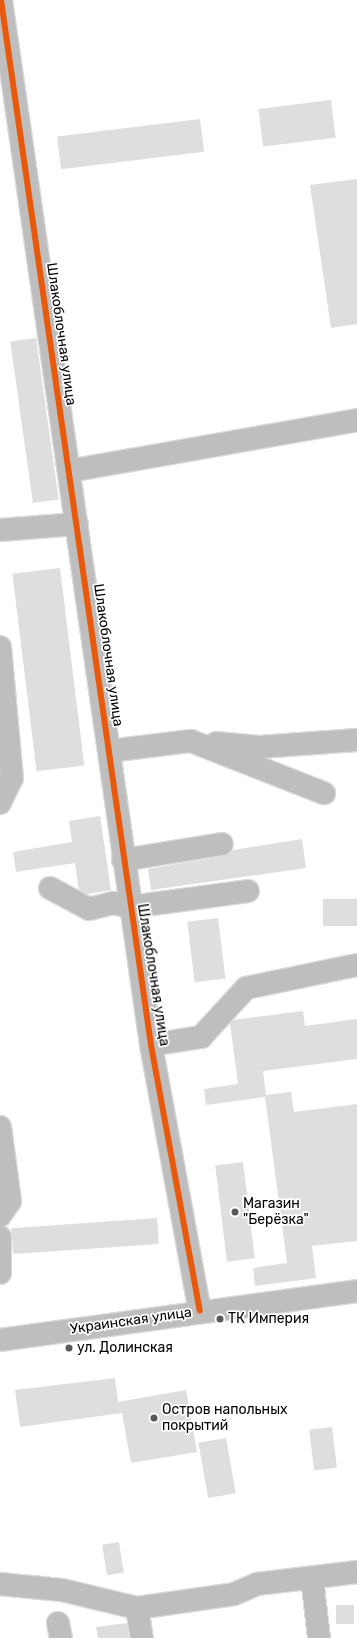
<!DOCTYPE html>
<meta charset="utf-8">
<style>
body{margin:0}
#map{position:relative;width:357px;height:1638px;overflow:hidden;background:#fff;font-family:Rubik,sans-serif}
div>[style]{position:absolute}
.building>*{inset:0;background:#dedede;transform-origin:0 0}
.roads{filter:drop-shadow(1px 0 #dbdbdb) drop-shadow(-1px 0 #dbdbdb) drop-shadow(0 1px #dbdbdb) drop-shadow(0 -1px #dbdbdb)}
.minor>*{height:22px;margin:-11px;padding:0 11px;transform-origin:11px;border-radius:11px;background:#bebebe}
.major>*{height:22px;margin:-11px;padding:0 11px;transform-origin:11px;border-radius:11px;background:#bebebe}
.cycleway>*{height:6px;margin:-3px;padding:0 3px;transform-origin:3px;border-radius:3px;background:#e8590c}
.dots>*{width:11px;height:11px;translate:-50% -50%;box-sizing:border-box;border:2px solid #fff;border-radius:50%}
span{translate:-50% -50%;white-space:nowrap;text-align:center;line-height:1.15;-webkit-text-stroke:3.5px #fff;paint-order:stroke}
.street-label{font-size:14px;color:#000}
.poi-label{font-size:14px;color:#000}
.left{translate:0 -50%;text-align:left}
</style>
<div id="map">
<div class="building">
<i style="left:331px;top:100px;width:38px;height:73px;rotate:83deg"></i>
<i style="left:200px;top:119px;width:33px;height:144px;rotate:83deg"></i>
<i style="clip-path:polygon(357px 179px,357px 324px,331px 328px,310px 185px)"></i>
<i style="left:36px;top:338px;width:163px;height:26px;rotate:82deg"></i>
<i style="left:60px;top:568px;width:199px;height:48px;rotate:83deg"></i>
<i style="clip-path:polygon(100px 816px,111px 890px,88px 894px,79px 890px,75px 863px,16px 872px,13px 852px,72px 842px,69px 821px)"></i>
<i style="clip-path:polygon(302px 839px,306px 868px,151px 890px,148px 869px,224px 856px,233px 850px)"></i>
<i style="left:357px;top:899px;width:27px;height:34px;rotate:90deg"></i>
<i style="left:218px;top:918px;width:61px;height:31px;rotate:83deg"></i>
<i style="clip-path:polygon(303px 1011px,305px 1026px,357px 1019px,357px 1059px,263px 1071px,266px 1095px,291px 1092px,294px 1112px,357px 1104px,357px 1241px,312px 1246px,316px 1278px,255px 1286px,253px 1268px,287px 1263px,265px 1097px,206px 1105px,204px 1089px,238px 1084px,230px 1024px,233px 1020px)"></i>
<i style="left:243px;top:1162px;width:97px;height:28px;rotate:83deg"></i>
<i style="left:157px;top:1218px;width:26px;height:146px;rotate:86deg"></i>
<i style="clip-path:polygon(115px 1378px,118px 1402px,186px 1390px,197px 1452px,131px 1463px,122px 1413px,20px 1427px,15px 1390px)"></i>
<i style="left:332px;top:1427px;width:41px;height:23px;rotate:83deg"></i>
<i style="left:226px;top:1438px;width:56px;height:28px;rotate:80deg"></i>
<i style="left:119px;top:1542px;width:31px;height:17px;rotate:81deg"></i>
<i style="left:354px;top:1605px;width:19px;height:18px;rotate:90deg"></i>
<i style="clip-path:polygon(127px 1623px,129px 1638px,98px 1638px,96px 1627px)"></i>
</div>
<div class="roads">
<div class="minor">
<i style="left:1px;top:0;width:1056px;rotate:81.83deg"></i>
<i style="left:151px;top:1045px;width:270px;rotate:79.6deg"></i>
<i style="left:69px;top:471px;width:292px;rotate:-10deg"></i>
<i style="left:0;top:530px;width:77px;rotate:-4.5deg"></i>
<i style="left:0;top:647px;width:132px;rotate:84.8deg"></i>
<i style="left:12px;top:778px;width:28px;rotate:116deg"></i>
<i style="left:216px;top:743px;width:43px;rotate:5.3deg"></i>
<i style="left:259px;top:747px;width:98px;rotate:-4.1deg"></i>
<i style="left:109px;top:751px;width:83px;rotate:-7deg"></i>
<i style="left:191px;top:741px;width:143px;rotate:21.4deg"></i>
<i style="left:123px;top:860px;width:100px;rotate:-9.2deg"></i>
<i style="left:50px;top:888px;width:44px;rotate:28.3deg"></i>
<i style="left:89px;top:909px;width:25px;rotate:-14deg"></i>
<i style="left:113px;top:903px;width:17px;rotate:13deg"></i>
<i style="left:130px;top:907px;width:119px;rotate:-7.7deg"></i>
<i style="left:151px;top:1045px;width:51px;rotate:-9.1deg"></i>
<i style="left:201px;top:1037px;width:67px;rotate:-47.4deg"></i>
<i style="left:246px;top:988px;width:113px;rotate:-11.7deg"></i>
<i style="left:0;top:1127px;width:75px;rotate:82.3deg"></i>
<i style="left:10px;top:1201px;width:18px;rotate:124deg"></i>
<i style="left:0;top:1237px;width:36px;rotate:90deg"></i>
<i style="left:312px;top:1578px;width:60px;rotate:83.3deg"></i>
<i style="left:0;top:1584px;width:62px;rotate:5.5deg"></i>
<i style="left:62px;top:1590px;width:77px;rotate:13.5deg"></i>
<i style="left:137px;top:1608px;width:98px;rotate:-8.2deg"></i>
<i style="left:234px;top:1594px;width:25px;rotate:-23deg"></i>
<i style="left:257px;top:1584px;width:101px;rotate:-6.8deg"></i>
<i style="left:137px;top:1608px;width:30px;rotate:81deg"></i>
<i style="left:58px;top:1623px;width:15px;rotate:79deg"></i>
</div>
<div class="major">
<i style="left:0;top:1340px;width:360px;rotate:-7.8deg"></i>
</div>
</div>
<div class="cycleway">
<i style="left:1px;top:0;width:1056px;rotate:81.83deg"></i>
<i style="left:151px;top:1045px;width:270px;rotate:79.6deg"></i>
</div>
<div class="dots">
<i style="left:235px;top:1212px;background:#595959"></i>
<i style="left:220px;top:1319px;background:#595959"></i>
<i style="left:69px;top:1348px;background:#595959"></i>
<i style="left:154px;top:1418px;background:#595959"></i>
</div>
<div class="street-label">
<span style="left:61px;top:334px;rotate:82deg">Шлакоблочная улица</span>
<span style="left:108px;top:655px;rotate:82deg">Шлакоблочная улица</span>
<span style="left:153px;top:975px;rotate:81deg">Шлакоблочная улица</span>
<span style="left:131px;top:1321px;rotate:-8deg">Украинская улица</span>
</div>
<div class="poi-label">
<span class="left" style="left:243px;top:1212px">Магазин<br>"Берёзка"</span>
<span class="left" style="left:228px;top:1319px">ТК Империя</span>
<span class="left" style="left:77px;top:1348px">ул. Долинская</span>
<span class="left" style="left:162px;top:1418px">Остров напольных<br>покрытий</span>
</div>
</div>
